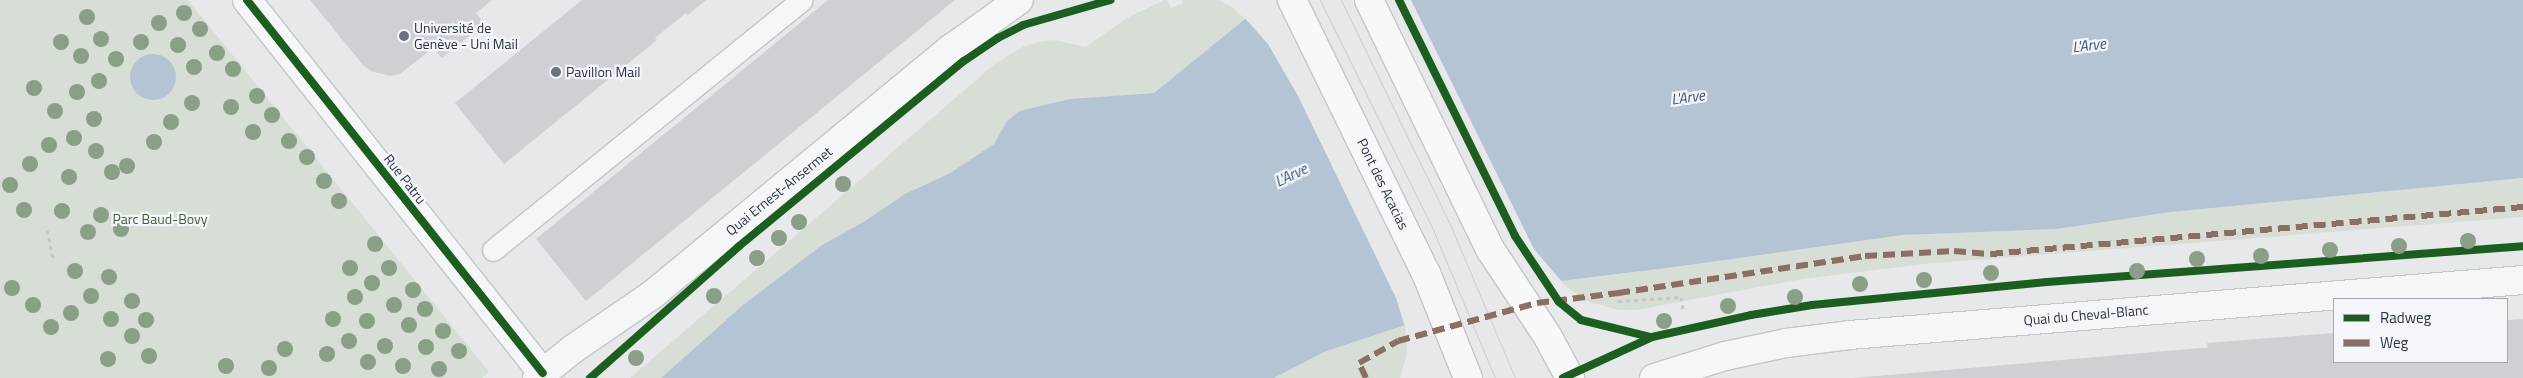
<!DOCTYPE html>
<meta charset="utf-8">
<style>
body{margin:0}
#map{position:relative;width:2523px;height:378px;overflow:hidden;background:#e6e8ea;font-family:"Titillium Web",sans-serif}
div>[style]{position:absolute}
.green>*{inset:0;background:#d6ded6}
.water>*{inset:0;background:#b4c4d5}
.round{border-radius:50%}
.pier>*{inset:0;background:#e6e8ea}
.building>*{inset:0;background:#ced0d3}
.path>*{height:3px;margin-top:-1.5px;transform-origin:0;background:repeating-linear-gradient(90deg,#c5c6ca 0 4px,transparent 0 8px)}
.roads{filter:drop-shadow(1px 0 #c4c6c8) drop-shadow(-1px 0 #c4c6c8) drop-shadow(0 1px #c4c6c8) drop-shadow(0 -1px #c4c6c8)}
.service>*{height:21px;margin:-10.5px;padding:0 10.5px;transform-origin:10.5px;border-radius:10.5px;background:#f5f6f7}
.pedestrian>*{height:28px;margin:-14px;padding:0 14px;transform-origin:14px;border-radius:14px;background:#f5f6f7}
.tertiary>*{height:28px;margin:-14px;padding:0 14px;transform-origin:14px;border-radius:14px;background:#f5f6f7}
.secondary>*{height:28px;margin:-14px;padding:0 14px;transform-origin:14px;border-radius:14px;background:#f8f8f8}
.tram>*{height:1px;margin:-0.5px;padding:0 0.5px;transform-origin:0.5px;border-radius:0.5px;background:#cecfd2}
.quiet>*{height:6px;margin-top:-3px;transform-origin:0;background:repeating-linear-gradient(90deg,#8d6e63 0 12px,transparent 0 18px)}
.cycleway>*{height:8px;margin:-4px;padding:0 4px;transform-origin:4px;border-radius:4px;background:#1b5e20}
.trees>*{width:16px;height:16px;margin:-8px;border-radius:50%;background:#8a9e88}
.dots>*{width:14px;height:14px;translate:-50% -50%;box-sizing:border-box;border:2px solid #f4f6f9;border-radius:50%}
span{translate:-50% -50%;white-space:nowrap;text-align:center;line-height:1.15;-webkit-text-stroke:4.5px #f4f6f9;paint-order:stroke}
.poi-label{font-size:14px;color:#2b3445}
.left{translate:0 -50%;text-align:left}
.street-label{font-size:14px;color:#2b3445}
.park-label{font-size:14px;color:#3f6138}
.water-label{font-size:15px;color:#34527a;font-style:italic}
.legend{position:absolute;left:2333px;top:298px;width:175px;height:65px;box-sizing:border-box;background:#f4f6f9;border:1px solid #a4a8b1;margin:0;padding:6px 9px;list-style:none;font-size:15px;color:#2b3445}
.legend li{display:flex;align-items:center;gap:10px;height:25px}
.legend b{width:25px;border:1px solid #a4a8b1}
</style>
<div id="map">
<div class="green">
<i style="clip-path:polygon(0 0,188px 0,489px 372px,482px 378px,0 378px)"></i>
<i style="clip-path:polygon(1164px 0,1167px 0,1171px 8px,1183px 3px,1182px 0,1219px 0,1232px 7px,1245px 19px,1154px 93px,1070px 99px,1007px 121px,994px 144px,950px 173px,905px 194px,865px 221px,822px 245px,743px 305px,661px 378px,630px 378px,996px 63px,1023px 47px,1039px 42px,1054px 40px,1085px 47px,1127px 18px)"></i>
<i style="clip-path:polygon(2523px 178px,2523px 217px,1924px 264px,1802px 279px,1636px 310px,1618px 310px,1584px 300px,1560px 281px,1675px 267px,1903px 235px,2057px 229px,2171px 212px)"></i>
<i style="clip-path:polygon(1405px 325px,1407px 354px,1400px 378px,1274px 378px,1324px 352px)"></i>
</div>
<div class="water">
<i style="clip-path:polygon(1311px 0,2523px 0,2523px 178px,2171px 212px,2057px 229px,1903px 235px,1675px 267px,1560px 281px,1405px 325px,1324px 352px,1274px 378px,661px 378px,743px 305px,822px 245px,865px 221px,905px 194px,950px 173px,994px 144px,1007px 121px,1020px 111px,1070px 99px,1154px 93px,1245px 19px)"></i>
<i class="round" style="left:130px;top:54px;width:46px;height:46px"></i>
</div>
<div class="pier">
<i style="clip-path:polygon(1302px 0,1411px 0,1534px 249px,1563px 283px,1405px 327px,1396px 298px,1298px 96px,1268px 44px,1244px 17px)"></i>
</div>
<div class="building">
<i style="clip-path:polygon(310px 0,492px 0,476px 13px,484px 24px,442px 58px,433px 48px,400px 74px,390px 76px,371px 71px,363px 65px)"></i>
<i style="clip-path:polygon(582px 0,706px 0,688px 15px,686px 13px,655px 38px,657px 40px,504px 164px,455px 103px)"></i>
<i style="clip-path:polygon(828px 0,955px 0,586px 301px,536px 239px)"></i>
<i style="clip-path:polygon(2523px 319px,2523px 378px,1853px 378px,2201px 348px,2208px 348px,2207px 343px,2334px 333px,2334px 362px,2507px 362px,2507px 320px)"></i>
</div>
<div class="path">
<i style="left:47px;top:230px;width:30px;rotate:78deg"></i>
<i style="left:1618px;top:293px;width:8px;rotate:90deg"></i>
<i style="left:1618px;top:301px;width:63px;rotate:-3.6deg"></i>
<i style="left:1681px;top:297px;width:13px;rotate:81deg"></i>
</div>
<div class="roads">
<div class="service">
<i style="left:493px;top:250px;width:397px;rotate:-39deg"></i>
</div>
<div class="pedestrian">
<i style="left:247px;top:0;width:476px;rotate:51.6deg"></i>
</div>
<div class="tertiary">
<i style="left:537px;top:378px;width:46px;rotate:-38.9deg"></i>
<i style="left:573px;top:349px;width:96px;rotate:-34.4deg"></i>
<i style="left:652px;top:295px;width:389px;rotate:-39.5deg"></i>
<i style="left:952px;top:48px;width:82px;rotate:-35.6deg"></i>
<i style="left:1654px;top:378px;width:74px;rotate:-17.2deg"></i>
<i style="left:1725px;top:356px;width:62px;rotate:-12deg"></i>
<i style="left:1786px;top:343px;width:64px;rotate:-7.1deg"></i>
<i style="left:1850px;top:335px;width:675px;rotate:-4.67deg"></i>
</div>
<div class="secondary">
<i style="left:1292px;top:0;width:304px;rotate:63.9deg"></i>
<i style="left:1426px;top:273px;width:113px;rotate:68.2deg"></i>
<i style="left:1369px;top:0;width:277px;rotate:64.1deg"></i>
<i style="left:1490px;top:249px;width:105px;rotate:56.6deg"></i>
<i style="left:1548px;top:337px;width:47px;rotate:61.8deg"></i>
</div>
</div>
<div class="tram">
<i style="left:1320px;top:0;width:258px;rotate:63.8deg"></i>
<i style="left:1434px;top:232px;width:158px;rotate:67.3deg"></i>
<i style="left:1341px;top:0;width:249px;rotate:64.1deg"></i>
<i style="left:1450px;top:224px;width:167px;rotate:67.1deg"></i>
</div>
<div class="quiet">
<i style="left:1366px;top:378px;width:17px;rotate:-115deg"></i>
<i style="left:1359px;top:363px;width:45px;rotate:-29.4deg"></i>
<i style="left:1398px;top:341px;width:144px;rotate:-15.3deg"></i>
<i style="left:1537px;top:303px;width:82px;rotate:-7deg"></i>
<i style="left:1618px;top:293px;width:250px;rotate:-8.5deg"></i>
<i style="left:1865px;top:256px;width:89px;rotate:-3.2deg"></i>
<i style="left:1954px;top:251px;width:37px;rotate:5deg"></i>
<i style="left:1991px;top:254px;width:534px;rotate:-5.05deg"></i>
</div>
<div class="cycleway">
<i style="left:247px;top:0;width:476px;rotate:51.6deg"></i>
<i style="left:1399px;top:0;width:263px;rotate:63.8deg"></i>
<i style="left:1515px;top:236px;width:79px;rotate:56.3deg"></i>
<i style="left:1559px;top:302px;width:28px;rotate:39deg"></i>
<i style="left:1581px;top:320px;width:71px;rotate:13.8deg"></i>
<i style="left:590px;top:378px;width:198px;rotate:-41.5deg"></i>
<i style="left:738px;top:247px;width:293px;rotate:-39.5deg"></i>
<i style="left:964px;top:61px;width:41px;rotate:-34.1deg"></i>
<i style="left:998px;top:38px;width:28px;rotate:-27deg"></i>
<i style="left:1023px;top:25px;width:91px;rotate:-16deg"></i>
<i style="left:1563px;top:378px;width:98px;rotate:-24.7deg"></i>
<i style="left:1652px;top:337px;width:101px;rotate:-12.5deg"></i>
<i style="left:1751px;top:315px;width:62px;rotate:-9.3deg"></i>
<i style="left:1812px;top:305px;width:236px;rotate:-5.6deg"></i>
<i style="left:2047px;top:282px;width:477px;rotate:-4.3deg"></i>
</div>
<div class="trees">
<i style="left:184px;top:13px"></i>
<i style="left:87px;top:17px"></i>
<i style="left:159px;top:23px"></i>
<i style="left:200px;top:29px"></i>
<i style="left:101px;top:39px"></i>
<i style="left:61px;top:42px"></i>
<i style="left:141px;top:42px"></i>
<i style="left:178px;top:45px"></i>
<i style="left:217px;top:53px"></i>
<i style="left:81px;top:56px"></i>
<i style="left:116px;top:59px"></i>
<i style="left:194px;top:67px"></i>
<i style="left:233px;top:69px"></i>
<i style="left:99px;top:81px"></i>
<i style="left:34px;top:88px"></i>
<i style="left:77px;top:92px"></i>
<i style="left:257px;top:96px"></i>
<i style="left:192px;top:103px"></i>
<i style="left:231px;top:107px"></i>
<i style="left:55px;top:111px"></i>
<i style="left:272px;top:115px"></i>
<i style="left:94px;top:119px"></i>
<i style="left:171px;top:122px"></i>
<i style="left:253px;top:132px"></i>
<i style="left:74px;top:138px"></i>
<i style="left:289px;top:141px"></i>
<i style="left:154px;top:142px"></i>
<i style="left:49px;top:145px"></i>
<i style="left:96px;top:151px"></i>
<i style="left:307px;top:157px"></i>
<i style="left:30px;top:164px"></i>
<i style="left:127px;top:166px"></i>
<i style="left:112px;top:172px"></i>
<i style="left:69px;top:177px"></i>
<i style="left:324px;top:181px"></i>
<i style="left:843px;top:184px"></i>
<i style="left:10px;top:185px"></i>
<i style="left:339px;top:201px"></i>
<i style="left:24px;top:210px"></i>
<i style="left:62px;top:211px"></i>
<i style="left:101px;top:215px"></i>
<i style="left:799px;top:222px"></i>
<i style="left:121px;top:229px"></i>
<i style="left:88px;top:232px"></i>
<i style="left:779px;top:238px"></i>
<i style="left:2468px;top:241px"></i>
<i style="left:375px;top:244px"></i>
<i style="left:2399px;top:246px"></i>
<i style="left:2330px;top:250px"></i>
<i style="left:2261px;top:256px"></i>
<i style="left:757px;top:258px"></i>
<i style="left:2197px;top:259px"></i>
<i style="left:350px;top:268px"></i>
<i style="left:389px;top:268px"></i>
<i style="left:75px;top:271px"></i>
<i style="left:2137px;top:271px"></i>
<i style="left:1991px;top:273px"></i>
<i style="left:109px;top:277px"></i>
<i style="left:1924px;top:280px"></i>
<i style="left:372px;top:283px"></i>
<i style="left:1860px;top:284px"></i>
<i style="left:12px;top:288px"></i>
<i style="left:413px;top:290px"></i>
<i style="left:91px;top:296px"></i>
<i style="left:714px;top:296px"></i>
<i style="left:355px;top:297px"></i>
<i style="left:1795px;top:297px"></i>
<i style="left:132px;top:301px"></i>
<i style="left:33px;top:305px"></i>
<i style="left:394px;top:305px"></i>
<i style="left:1728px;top:306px"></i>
<i style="left:425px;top:309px"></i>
<i style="left:71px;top:313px"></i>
<i style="left:111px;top:319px"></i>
<i style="left:333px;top:319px"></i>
<i style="left:146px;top:320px"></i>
<i style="left:367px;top:321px"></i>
<i style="left:1664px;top:321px"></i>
<i style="left:409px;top:325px"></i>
<i style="left:51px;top:327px"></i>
<i style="left:443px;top:331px"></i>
<i style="left:132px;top:336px"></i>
<i style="left:349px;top:341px"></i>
<i style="left:385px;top:346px"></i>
<i style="left:426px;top:347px"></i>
<i style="left:285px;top:349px"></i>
<i style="left:459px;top:351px"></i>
<i style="left:327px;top:354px"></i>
<i style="left:149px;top:356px"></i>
<i style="left:636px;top:358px"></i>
<i style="left:108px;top:359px"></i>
<i style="left:368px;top:362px"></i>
<i style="left:226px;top:366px"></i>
<i style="left:403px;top:366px"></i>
<i style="left:269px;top:368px"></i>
<i style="left:439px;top:369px"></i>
</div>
<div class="dots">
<i style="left:404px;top:36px;background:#6c737f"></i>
<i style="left:556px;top:72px;background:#6c737f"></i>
</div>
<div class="poi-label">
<span class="left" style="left:414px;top:36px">Université de<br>Genève - Uni Mail</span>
<span class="left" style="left:566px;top:72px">Pavillon Mail</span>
</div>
<div class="street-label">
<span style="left:405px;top:179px;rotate:52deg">Rue Patru</span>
<span style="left:1383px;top:184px;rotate:64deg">Pont des Acacias</span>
<span style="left:779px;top:191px;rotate:-39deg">Quai Ernest-Ansermet</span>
<span style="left:2086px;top:315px;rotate:-5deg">Quai du Cheval-Blanc</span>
</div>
<div class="park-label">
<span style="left:160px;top:219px">Parc Baud-Bovy</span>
</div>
<div class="water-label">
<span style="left:2089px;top:45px;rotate:-7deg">L'Arve</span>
<span style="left:1688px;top:97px;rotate:-8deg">L'Arve</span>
<span style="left:1291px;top:175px;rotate:-26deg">L'Arve</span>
</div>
<ul class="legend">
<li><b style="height:6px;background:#1b5e20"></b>Radweg</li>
<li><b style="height:6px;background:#8d6e63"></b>Weg</li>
</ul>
</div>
